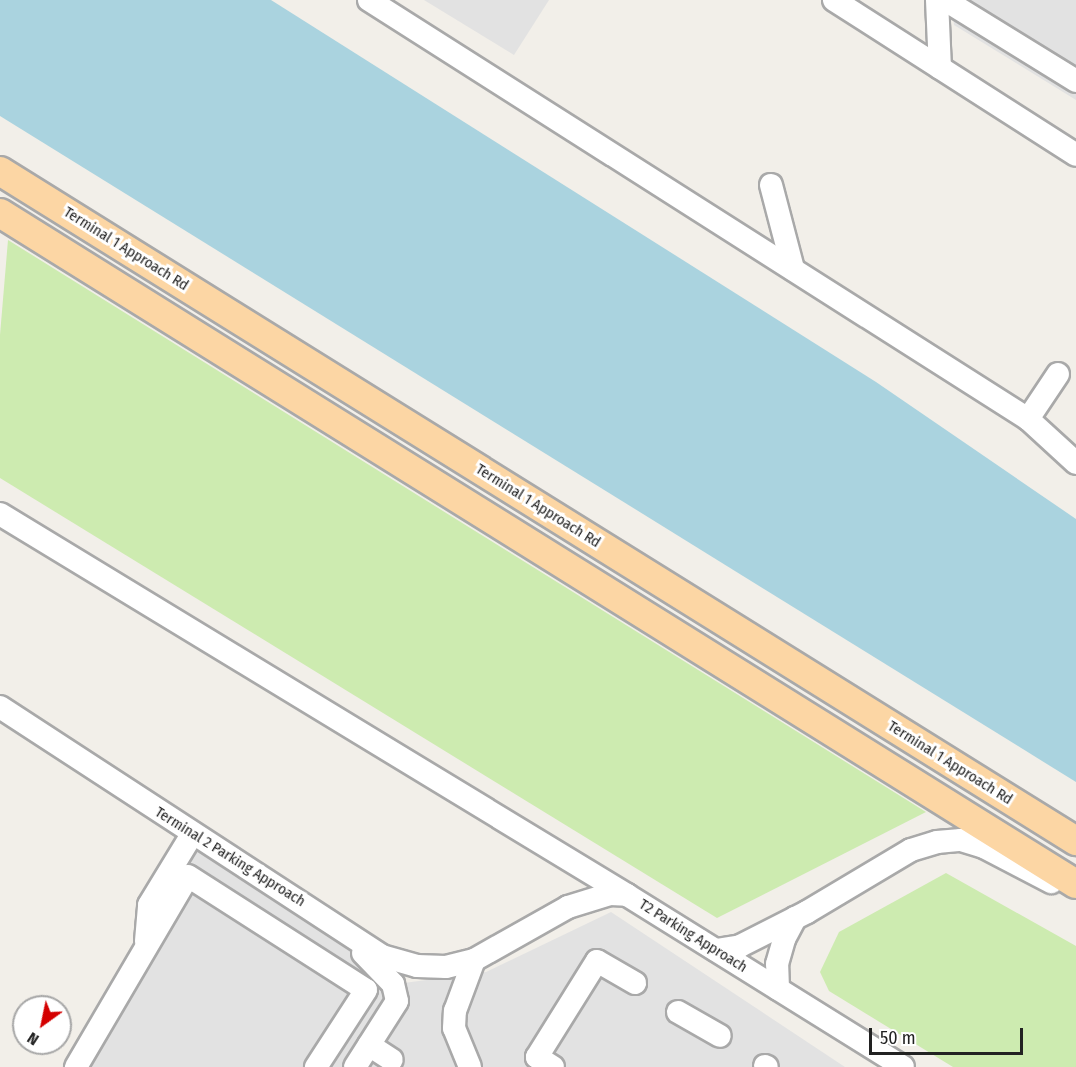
<!DOCTYPE html>
<style>
body{margin:0}
#map{position:relative;width:1076px;height:1067px;overflow:hidden;background:#f2efe9;font-family:"Fira Sans Condensed",sans-serif}
div>[style]{position:absolute}
.grass>*{inset:0;background:#cdebb0}
.parking>*{inset:0;background:#e2e2e2}
.water>*{inset:0;background:#aad3df}
.roads{filter:drop-shadow(2px 0 #a9a9a9) drop-shadow(-2px 0 #a9a9a9) drop-shadow(0 2px #a9a9a9) drop-shadow(0 -2px #a9a9a9)}
.minor>*{height:22px;margin:-11px;padding:0 11px;transform-origin:11px;border-radius:11px;background:#fff}
.major>*{height:28px;margin:-14px;padding:0 14px;transform-origin:14px;border-radius:14px;background:#fcd6a4}
span{translate:-50% -50%;white-space:nowrap;text-align:center;line-height:1.15;-webkit-text-stroke:6px #fff;paint-order:stroke}
.street-label{font-size:15px;color:#222}
.north{position:absolute;left:12px;top:995px;width:60px;height:60px;box-sizing:border-box;background:#fff;border:2px solid #a7a7a7;border-radius:50%;rotate:213deg;font-size:16px;font-weight:700;line-height:24px;text-align:center;color:#222}
.north::after{content:'';display:block;margin:auto;width:21px;height:27px;background:#d40000;clip-path:polygon(50% 0,100% 100%,50% 72%,0 100%)}
.scale{position:absolute;left:869px;top:1028px;width:154px;height:27px;box-sizing:border-box;border:3px solid #222;border-top:0;padding-left:8px;font-size:18px;line-height:21px;white-space:nowrap;color:#222;-webkit-text-stroke:4px #fff;paint-order:stroke}
</style>
<div id="map">
<div class="grass">
<i style="clip-path:polygon(8px 240px,926px 812px,717px 918px,0 478px,0 335px)"></i>
<i style="clip-path:polygon(946px 873px,1076px 946px,1076px 1067px,953px 1067px,829px 991px,820px 972px,839px 932px)"></i>
</div>
<div class="parking">
<i style="clip-path:polygon(424px 0,549px 0,514px 55px)"></i>
<i style="clip-path:polygon(945px 0,1076px 0,1076px 100px,954px 25px,952px 5px)"></i>
<i style="clip-path:polygon(193px 843px,404px 983px,486px 972px,611px 912px,845px 1067px,63px 1067px)"></i>
</div>
<div class="water">
<i style="clip-path:polygon(0 0,271px 0,876px 382px,1076px 519px,1076px 782px,0 116px)"></i>
</div>
<div class="roads">
<div class="minor">
<i style="left:369px;top:0;width:781px;rotate:32.45deg"></i>
<i style="left:1028px;top:419px;width:65px;rotate:42.5deg"></i>
<i style="left:834px;top:0;width:287px;rotate:32.6deg"></i>
<i style="left:937px;top:0;width:68px;rotate:87.5deg"></i>
<i style="left:945px;top:0;width:154px;rotate:31.7deg"></i>
<i style="left:771px;top:185px;width:87px;rotate:75.3deg"></i>
<i style="left:1028px;top:419px;width:54px;rotate:-56.3deg"></i>
<i style="left:0;top:514px;width:734px;rotate:31.29deg"></i>
<i style="left:0;top:707px;width:456px;rotate:33.1deg"></i>
<i style="left:382px;top:956px;width:36px;rotate:16deg"></i>
<i style="left:417px;top:966px;width:29px;rotate:2deg"></i>
<i style="left:446px;top:967px;width:29px;rotate:-14deg"></i>
<i style="left:474px;top:960px;width:108px;rotate:-29.4deg"></i>
<i style="left:568px;top:907px;width:44px;rotate:-17.2deg"></i>
<i style="left:610px;top:894px;width:17px;rotate:3deg"></i>
<i style="left:627px;top:895px;width:325px;rotate:31.9deg"></i>
<i style="left:146px;top:941px;width:36px;rotate:-85deg"></i>
<i style="left:149px;top:905px;width:84px;rotate:-58.6deg"></i>
<i style="left:716px;top:950px;width:24px;rotate:-9deg"></i>
<i style="left:740px;top:946px;width:75px;rotate:-26.9deg"></i>
<i style="left:807px;top:912px;width:121px;rotate:-30.8deg"></i>
<i style="left:911px;top:850px;width:27px;rotate:-17deg"></i>
<i style="left:937px;top:842px;width:24px;rotate:-5deg"></i>
<i style="left:961px;top:840px;width:24px;rotate:17deg"></i>
<i style="left:984px;top:847px;width:76px;rotate:27.6deg"></i>
<i style="left:778px;top:989px;width:25px;rotate:-92deg"></i>
<i style="left:777px;top:964px;width:26px;rotate:-74deg"></i>
<i style="left:784px;top:939px;width:24px;rotate:-62deg"></i>
<i style="left:678px;top:1012px;width:48px;rotate:29.7deg"></i>
<i style="left:369px;top:1045px;width:27px;rotate:33deg"></i>
<i style="left:765px;top:1066px;width:2px;rotate:27deg"></i>
<i style="left:76px;top:1067px;width:221px;rotate:-59.6deg"></i>
<i style="left:188px;top:876px;width:211px;rotate:32.6deg"></i>
<i style="left:366px;top:990px;width:92px;rotate:123deg"></i>
<i style="left:355px;top:1067px;width:78px;rotate:-57.5deg"></i>
<i style="left:397px;top:1001px;width:17px;rotate:-103deg"></i>
<i style="left:393px;top:984px;width:43px;rotate:-134.1deg"></i>
<i style="left:470px;top:1067px;width:42px;rotate:-112.3deg"></i>
<i style="left:454px;top:1028px;width:17px;rotate:-87deg"></i>
<i style="left:455px;top:1011px;width:54px;rotate:-69.6deg"></i>
<i style="left:553px;top:1067px;width:19px;rotate:-148deg"></i>
<i style="left:537px;top:1057px;width:113px;rotate:-58deg"></i>
<i style="left:597px;top:961px;width:44px;rotate:30.1deg"></i>
</div>
<div class="major">
<i style="left:0;top:171px;width:1268px;rotate:31.91deg"></i>
<i style="left:0;top:213px;width:1268px;rotate:31.95deg"></i>
</div>
</div>
<div class="street-label">
<span style="left:126px;top:249px;rotate:32deg">Terminal 1 Approach Rd</span>
<span style="left:538px;top:506px;rotate:32deg">Terminal 1 Approach Rd</span>
<span style="left:950px;top:763px;rotate:32deg">Terminal 1 Approach Rd</span>
<span style="left:230px;top:857px;rotate:32deg">Terminal 2 Parking Approach</span>
<span style="left:693px;top:936px;rotate:32deg">T2 Parking Approach</span>
</div>
<div class="north">N</div>
<div class="scale">50 m</div>
</div>
